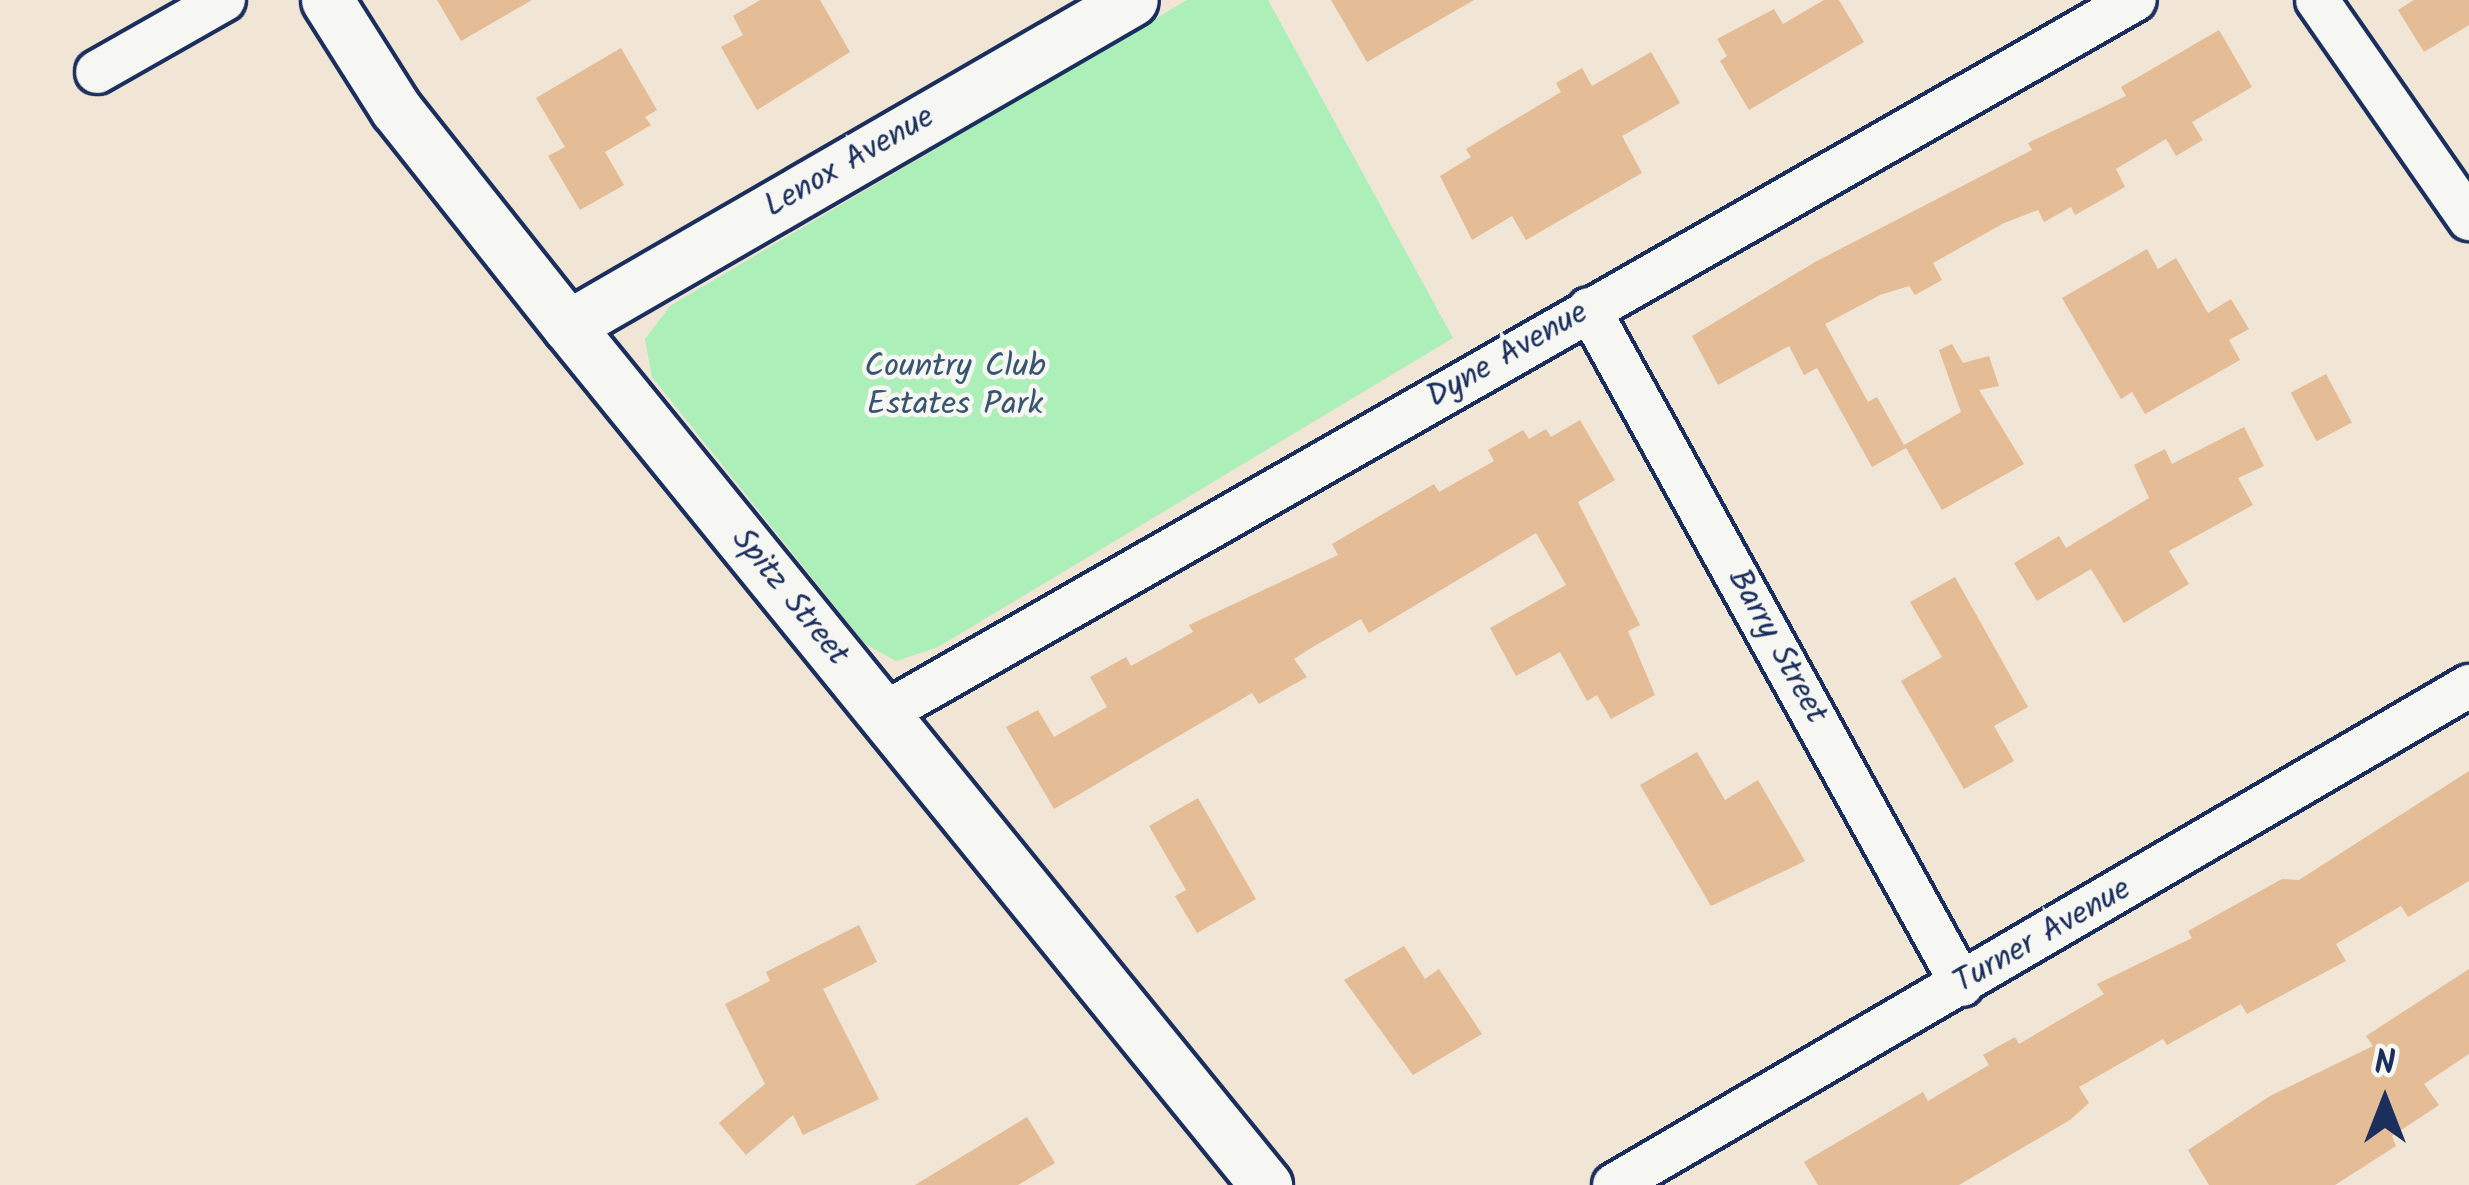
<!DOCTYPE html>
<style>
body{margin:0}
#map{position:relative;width:2469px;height:1185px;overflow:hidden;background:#f1e5d6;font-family:Kalam,sans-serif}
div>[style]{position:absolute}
.green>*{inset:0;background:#acefb9}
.building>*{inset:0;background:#e4bc95;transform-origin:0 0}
.roads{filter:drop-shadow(3px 0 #1b2f5e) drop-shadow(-3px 0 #1b2f5e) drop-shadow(0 3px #1b2f5e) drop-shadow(0 -3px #1b2f5e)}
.minor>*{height:42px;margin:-21px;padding:0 21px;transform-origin:21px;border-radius:21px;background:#f6f6f2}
.tertiary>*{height:51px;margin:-25.5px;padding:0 25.5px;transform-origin:25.5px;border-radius:25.5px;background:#f6f6f2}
span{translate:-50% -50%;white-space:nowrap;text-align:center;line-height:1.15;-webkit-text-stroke:9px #f6f6f2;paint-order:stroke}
.street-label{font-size:33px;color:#1b2f5e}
.park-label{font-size:33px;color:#385570}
.north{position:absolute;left:2325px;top:1041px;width:120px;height:120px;-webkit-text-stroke:9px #f6f6f2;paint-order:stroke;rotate:0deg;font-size:33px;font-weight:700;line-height:48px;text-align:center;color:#1b2f5e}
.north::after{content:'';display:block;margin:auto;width:42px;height:54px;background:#1b2f5e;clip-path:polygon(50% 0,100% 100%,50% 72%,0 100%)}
</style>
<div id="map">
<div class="green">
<i style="clip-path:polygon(1187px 0,1268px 0,1453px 338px,938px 647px,896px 661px,865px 644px,652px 377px,645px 339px,670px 306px)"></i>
</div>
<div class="building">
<i style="clip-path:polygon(437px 0,532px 0,461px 41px)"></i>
<i style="clip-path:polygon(760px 0,820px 0,850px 52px,757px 110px,721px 47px,743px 35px,733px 16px)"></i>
<i style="clip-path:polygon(1331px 0,1474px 0,1367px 62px)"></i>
<i style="clip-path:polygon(1824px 0,1839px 0,1864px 42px,1749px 110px,1720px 61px,1727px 56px,1717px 39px,1774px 9px,1783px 24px)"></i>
<i style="clip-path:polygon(2414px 0,2469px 0,2469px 25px,2424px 52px,2398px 10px)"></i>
<i style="clip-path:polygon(2219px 30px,2252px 87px,2192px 122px,2203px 140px,2176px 156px,2166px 139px,2116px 169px,2125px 187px,2075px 215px,2071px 207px,2044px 222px,2038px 210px,2004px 223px,1933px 263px,1942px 280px,1915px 295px,1909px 286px,1880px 295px,1825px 324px,1868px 402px,1877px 397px,1904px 445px,1961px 412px,1939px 350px,1952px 344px,1963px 363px,1989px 356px,1999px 386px,1979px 390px,2024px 464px,1942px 510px,1906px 448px,1872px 467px,1817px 368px,1804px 375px,1789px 346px,1718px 385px,1692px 336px,1815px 262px,2032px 150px,2028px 143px,2126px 96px,2121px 87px)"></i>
<i style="clip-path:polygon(621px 48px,657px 110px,645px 117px,651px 125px,605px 152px,624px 185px,580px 210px,548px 156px,565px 147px,536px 98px)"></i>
<i style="clip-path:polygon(1651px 52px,1680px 103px,1622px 136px,1642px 173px,1526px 240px,1512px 216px,1472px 240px,1440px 176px,1471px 157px,1466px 149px,1561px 92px,1556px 83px,1582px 68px,1592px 86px)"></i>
<i style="clip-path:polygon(2147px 249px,2158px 269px,2176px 258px,2208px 313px,2231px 299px,2249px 329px,2229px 340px,2240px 360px,2145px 414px,2132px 392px,2121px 399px,2062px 298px)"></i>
<i style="left:2326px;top:374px;width:55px;height:40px;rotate:62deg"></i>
<i style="clip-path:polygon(1580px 420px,1615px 480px,1578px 502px,1640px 625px,1628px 631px,1655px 695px,1611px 719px,1597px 695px,1587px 701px,1560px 652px,1516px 676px,1490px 628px,1566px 585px,1536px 533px,1369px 633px,1361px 619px,1311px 648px,1294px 659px,1307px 677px,1259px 704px,1252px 693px,1054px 809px,1006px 727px,1038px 710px,1054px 737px,1107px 707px,1090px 677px,1126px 657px,1131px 666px,1193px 632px,1189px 625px,1338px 555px,1332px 544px,1434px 484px,1439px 492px,1494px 461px,1488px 450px,1523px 430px,1529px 439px,1546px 429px,1551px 437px)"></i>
<i style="clip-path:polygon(2244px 427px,2264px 466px,2238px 478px,2253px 505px,2169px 551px,2189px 584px,2124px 623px,2091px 569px,2037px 601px,2014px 563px,2059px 536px,2066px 548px,2149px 498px,2134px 465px,2165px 449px,2172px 464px)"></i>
<i style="clip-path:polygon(1955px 577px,2028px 707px,1994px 726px,2014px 761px,1964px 789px,1901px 681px,1942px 657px,1910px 602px)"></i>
<i style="clip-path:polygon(1697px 752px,1725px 800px,1758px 780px,1805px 861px,1711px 906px,1640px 785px)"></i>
<i style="clip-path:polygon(2469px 771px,2469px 881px,2408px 917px,2401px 906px,2336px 944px,2346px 961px,2247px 1014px,2241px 1004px,2167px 1045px,2163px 1039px,2079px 1087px,2089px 1103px,2070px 1120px,1959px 1185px,1818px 1185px,1804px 1162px,1923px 1092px,1928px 1101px,1989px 1065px,1983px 1055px,2015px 1037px,2019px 1044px,2104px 994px,2097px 984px,2192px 938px,2188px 931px,2282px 879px,2299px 880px)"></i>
<i style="clip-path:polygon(1198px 798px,1256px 899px,1197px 933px,1175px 896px,1186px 890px,1149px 826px)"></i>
<i style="clip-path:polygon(859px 925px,877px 962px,823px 989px,879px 1099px,803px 1135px,793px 1115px,746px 1155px,719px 1123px,765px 1084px,725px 1004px,770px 981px,766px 972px)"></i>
<i style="clip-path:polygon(1404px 946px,1425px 979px,1439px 969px,1482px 1034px,1413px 1075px,1344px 980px)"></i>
<i style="clip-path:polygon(2469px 969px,2469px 1054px,2424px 1084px,2439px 1105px,2392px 1136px,2396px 1146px,2335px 1185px,2209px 1185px,2188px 1150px,2270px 1096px,2373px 1046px,2366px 1036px)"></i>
<i style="clip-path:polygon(1027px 1117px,1055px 1163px,1018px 1185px,915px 1185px)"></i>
</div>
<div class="roads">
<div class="minor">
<i style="left:2317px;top:0;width:267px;rotate:55.2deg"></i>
<i style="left:97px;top:72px;width:146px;rotate:-29.6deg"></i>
<i style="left:1589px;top:309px;width:772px;rotate:61.11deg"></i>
<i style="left:883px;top:714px;width:1441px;rotate:-29.7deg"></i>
<i style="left:1614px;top:1185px;width:990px;rotate:-30.27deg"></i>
</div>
<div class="tertiary">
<i style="left:327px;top:0;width:129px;rotate:57.7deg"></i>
<i style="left:396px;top:109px;width:277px;rotate:51.6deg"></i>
<i style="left:568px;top:326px;width:1107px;rotate:50.9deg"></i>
<i style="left:568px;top:326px;width:651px;rotate:-30.03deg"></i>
</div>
</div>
<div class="street-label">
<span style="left:850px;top:163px;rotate:-30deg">Lenox Avenue</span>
<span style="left:1508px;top:356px;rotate:-30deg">Dyne Avenue</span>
<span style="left:789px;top:598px;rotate:51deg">Spitz Street</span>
<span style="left:1776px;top:647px;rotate:61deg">Barry Street</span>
<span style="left:2043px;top:937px;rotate:-30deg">Turner Avenue</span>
</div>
<div class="park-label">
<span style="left:955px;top:387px">Country Club<br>Estates Park</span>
</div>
<div class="north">N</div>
</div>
